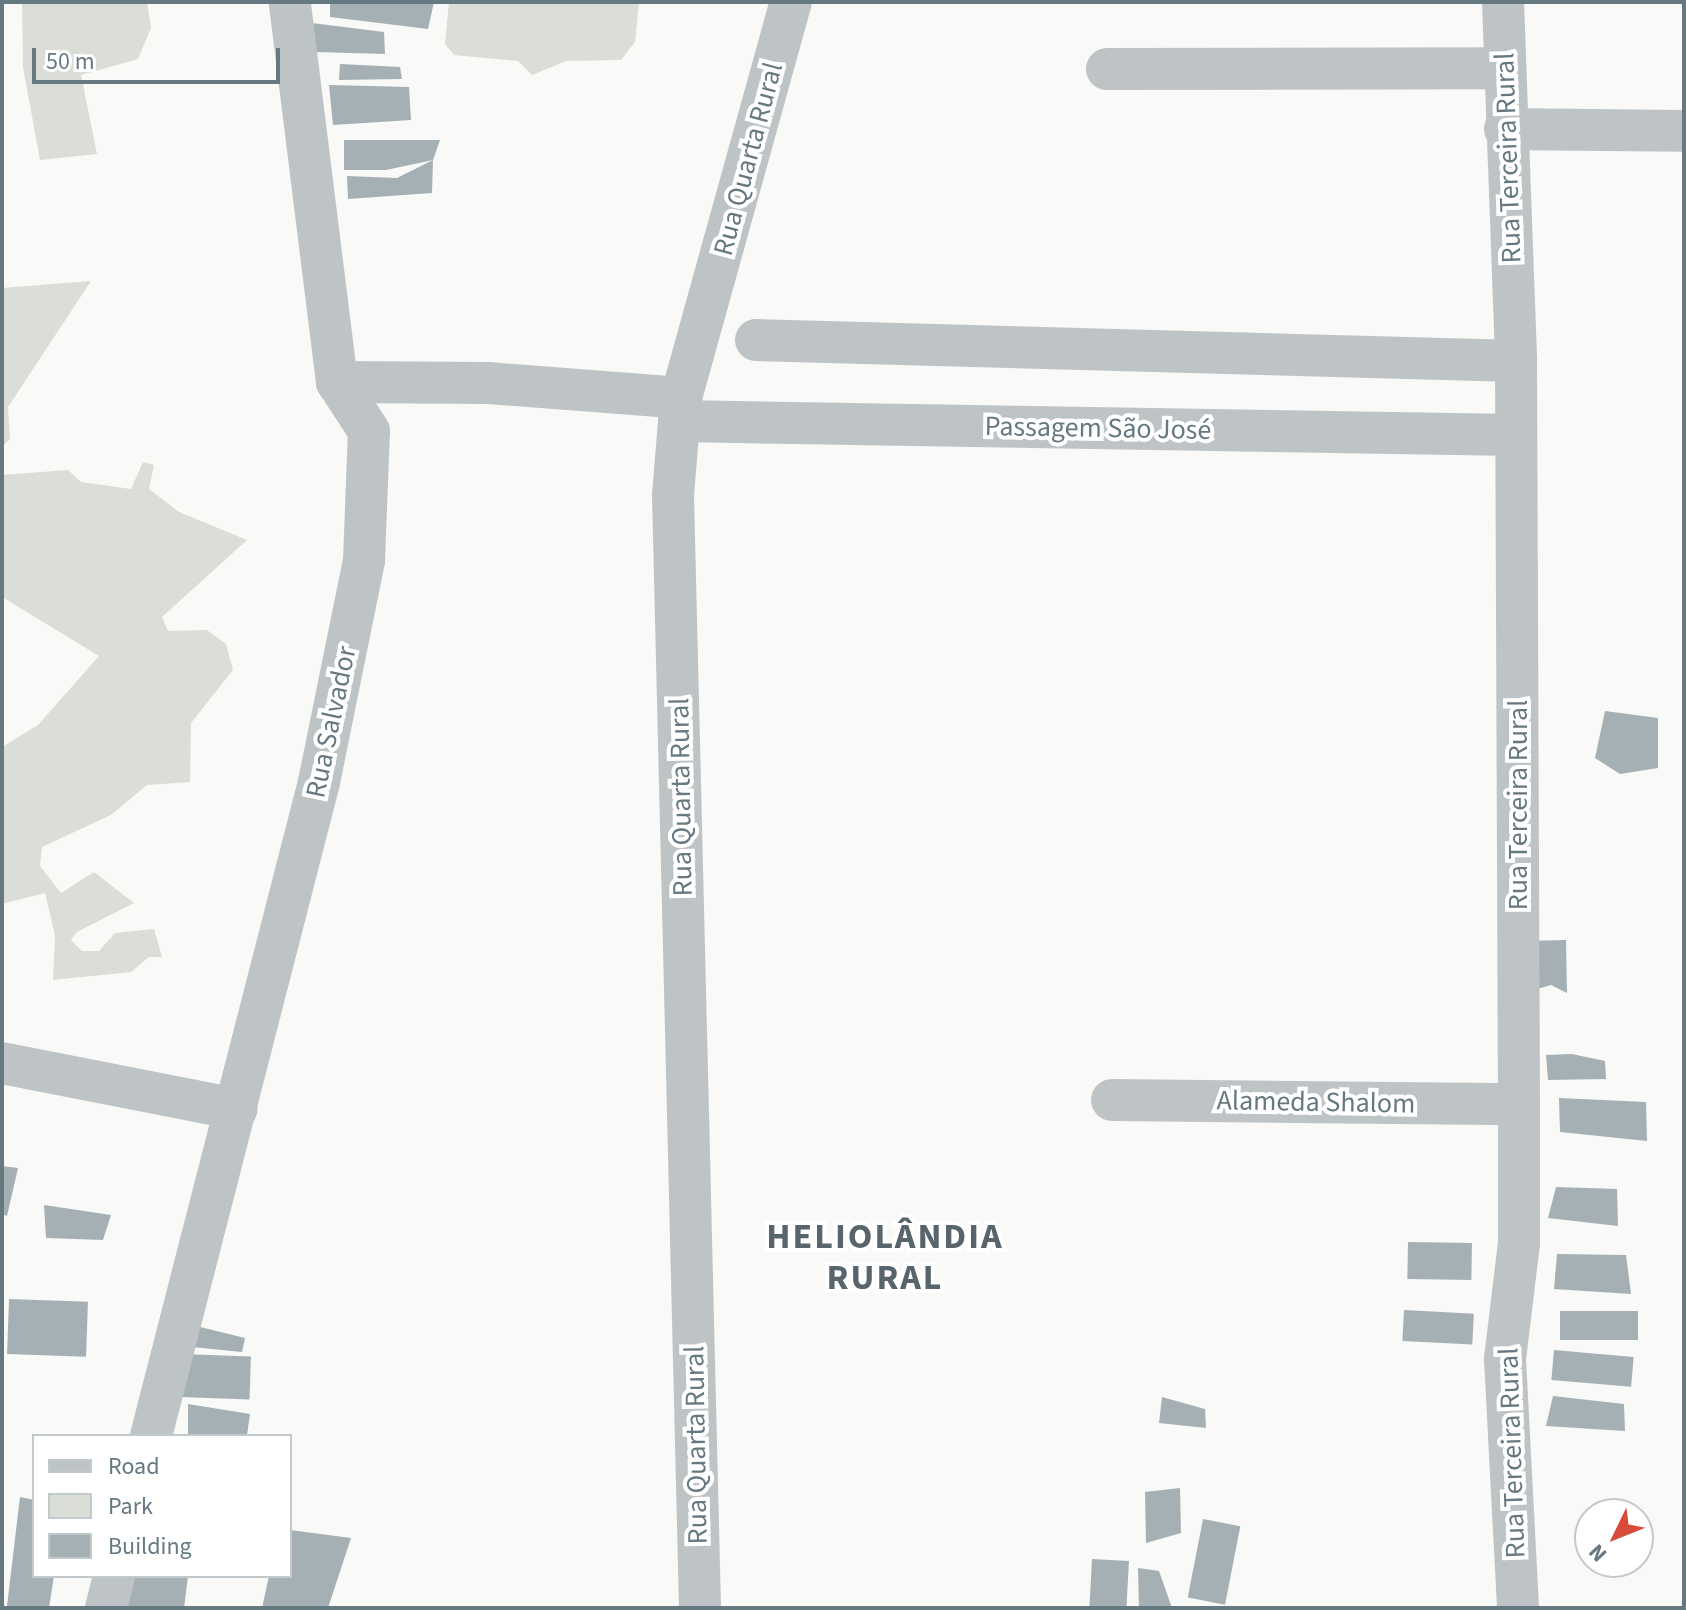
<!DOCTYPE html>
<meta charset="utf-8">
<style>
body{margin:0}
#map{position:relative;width:1686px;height:1610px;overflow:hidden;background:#f9f9f7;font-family:"Source Sans 3",sans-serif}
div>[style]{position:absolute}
.green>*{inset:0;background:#daded7}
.building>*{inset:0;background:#a5b0b4;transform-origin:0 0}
.minor>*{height:42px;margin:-21px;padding:0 21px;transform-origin:21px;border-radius:21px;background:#bec4c6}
span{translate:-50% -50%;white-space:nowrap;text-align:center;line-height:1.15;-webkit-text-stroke:8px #fff;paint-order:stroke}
.street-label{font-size:28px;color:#667880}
.district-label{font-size:36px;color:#58656c;font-weight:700;letter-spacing:2px}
.frame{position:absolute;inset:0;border:4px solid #667880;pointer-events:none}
.legend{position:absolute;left:32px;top:1434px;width:260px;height:144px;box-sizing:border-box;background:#fff;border:2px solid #c2c9cc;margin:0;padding:10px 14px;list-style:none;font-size:24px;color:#667880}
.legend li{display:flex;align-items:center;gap:16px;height:40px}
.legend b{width:40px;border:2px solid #c2c9cc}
.north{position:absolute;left:1574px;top:1498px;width:80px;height:80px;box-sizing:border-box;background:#fff;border:2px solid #c2c9cc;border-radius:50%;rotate:227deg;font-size:22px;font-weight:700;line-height:32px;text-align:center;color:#667880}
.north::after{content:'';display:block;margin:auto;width:28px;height:36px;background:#d84b38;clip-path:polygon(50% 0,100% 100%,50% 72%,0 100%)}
.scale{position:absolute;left:32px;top:48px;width:248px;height:36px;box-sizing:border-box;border:4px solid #667880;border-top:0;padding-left:10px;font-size:24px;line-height:28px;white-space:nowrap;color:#667880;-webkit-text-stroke:6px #fff;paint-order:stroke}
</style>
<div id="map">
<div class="green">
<i style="clip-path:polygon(22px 2px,147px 2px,151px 28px,138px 59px,81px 75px,97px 154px,40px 160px,23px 67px)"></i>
<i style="clip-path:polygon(449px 2px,639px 2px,635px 42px,621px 60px,566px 61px,532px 75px,518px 61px,454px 55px,445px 44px)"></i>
<i style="clip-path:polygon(91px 281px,8px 407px,10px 439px,2px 447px,2px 288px)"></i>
<i style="clip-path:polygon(143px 462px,154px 465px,149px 489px,179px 512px,247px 540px,162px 617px,168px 631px,207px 630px,226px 644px,233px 670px,191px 723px,190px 782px,147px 785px,111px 815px,42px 847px,40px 866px,61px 893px,94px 872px,134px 903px,77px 932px,71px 940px,82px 951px,99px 951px,115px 933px,154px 929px,162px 957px,149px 957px,131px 972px,53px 980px,55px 935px,45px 893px,2px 904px,2px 747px,38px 725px,99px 656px,2px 597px,2px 475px,68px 470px,81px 482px,131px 489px)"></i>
</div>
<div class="building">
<i style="clip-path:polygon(330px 2px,434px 2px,428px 29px,330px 17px)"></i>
<i style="clip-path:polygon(312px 23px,384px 32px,385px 54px,315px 52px)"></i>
<i style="clip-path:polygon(340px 64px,400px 67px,402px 79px,339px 80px)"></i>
<i style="clip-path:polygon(329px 85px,409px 87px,411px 120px,333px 125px)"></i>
<i style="clip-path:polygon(344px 140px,440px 140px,433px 160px,386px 170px,344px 170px)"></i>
<i style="clip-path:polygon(433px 160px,432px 193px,348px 199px,347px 176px,397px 178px)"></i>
<i style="clip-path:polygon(1605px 711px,1658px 718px,1658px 768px,1620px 774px,1595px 758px)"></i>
<i style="clip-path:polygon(1566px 940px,1567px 993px,1551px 985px,1534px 990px,1523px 941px)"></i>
<i style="clip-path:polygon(1572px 1054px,1605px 1061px,1606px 1079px,1548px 1080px,1546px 1055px)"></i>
<i style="clip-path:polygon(1559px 1098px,1646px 1102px,1647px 1141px,1560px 1132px)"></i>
<i style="clip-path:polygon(2px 1166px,18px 1168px,7px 1216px,2px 1214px)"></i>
<i style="clip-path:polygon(1556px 1187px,1617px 1189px,1618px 1226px,1548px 1218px)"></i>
<i style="clip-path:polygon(44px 1205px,111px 1215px,103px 1240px,46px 1238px)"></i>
<i style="left:1408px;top:1242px;width:64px;height:37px;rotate:1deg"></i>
<i style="clip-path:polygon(1557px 1254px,1626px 1255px,1631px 1294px,1554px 1289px)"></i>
<i style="left:9px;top:1299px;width:79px;height:55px;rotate:2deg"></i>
<i style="left:1404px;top:1310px;width:70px;height:31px;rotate:3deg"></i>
<i style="left:1560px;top:1311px;width:78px;height:29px"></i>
<i style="clip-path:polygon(188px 1324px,245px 1338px,242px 1352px,182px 1346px)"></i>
<i style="left:1554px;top:1350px;width:80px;height:30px;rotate:5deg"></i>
<i style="left:182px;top:1354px;width:69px;height:43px;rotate:2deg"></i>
<i style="clip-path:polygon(1553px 1396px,1624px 1404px,1625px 1431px,1546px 1426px)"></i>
<i style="clip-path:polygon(1162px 1397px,1205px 1409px,1206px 1428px,1159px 1423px)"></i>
<i style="clip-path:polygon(188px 1404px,250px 1414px,247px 1435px,188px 1435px)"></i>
<i style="clip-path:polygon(1180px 1488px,1181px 1533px,1146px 1543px,1145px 1492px)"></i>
<i style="clip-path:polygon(20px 1497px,34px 1500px,34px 1576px,54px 1576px,49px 1608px,7px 1606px)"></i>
<i style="left:1203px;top:1519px;width:38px;height:80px;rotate:11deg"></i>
<i style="clip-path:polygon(290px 1530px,351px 1538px,328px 1608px,262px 1608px,269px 1576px,290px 1576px)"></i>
<i style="left:1092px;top:1559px;width:37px;height:49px;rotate:3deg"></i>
<i style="clip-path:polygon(1138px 1568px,1159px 1571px,1172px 1608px,1139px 1608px)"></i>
<i style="clip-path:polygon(124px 1576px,188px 1576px,184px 1608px,118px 1608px)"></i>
</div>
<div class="minor">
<i style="left:1503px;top:2px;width:359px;rotate:87.9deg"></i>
<i style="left:1516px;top:361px;width:743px;rotate:89.77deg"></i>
<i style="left:1519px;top:1104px;width:139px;rotate:90deg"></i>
<i style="left:1519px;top:1243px;width:117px;rotate:96.9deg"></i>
<i style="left:1505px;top:1359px;width:249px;rotate:87deg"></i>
<i style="left:1107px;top:69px;width:397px;rotate:-0.1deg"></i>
<i style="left:1505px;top:129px;width:179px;rotate:0.6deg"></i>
<i style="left:756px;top:340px;width:760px;rotate:1.58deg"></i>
<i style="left:337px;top:382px;width:151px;rotate:0.4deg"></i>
<i style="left:488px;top:383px;width:194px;rotate:4.4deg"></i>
<i style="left:679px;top:421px;width:837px;rotate:0.96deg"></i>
<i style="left:2px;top:1063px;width:239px;rotate:11.1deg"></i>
<i style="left:1112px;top:1100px;width:407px;rotate:0.6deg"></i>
<i style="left:151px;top:1436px;width:675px;rotate:-75.59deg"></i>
<i style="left:319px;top:782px;width:227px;rotate:-78.5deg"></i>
<i style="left:364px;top:560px;width:129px;rotate:-87.8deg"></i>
<i style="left:369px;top:431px;width:59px;rotate:-123.1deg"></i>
<i style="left:337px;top:382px;width:383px;rotate:-97.1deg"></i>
<i style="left:106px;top:1608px;width:33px;rotate:-76deg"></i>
<i style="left:700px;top:1608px;width:1113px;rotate:-91.39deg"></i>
<i style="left:673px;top:495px;width:97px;rotate:-85.3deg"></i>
<i style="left:681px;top:398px;width:411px;rotate:-74.5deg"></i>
</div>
<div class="street-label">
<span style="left:1508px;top:158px;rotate:-92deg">Rua Terceira Rural</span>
<span style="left:748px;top:159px;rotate:-75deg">Rua Quarta Rural</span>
<span style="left:1098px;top:428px;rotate:1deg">Passagem São José</span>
<span style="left:331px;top:722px;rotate:-78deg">Rua Salvador</span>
<span style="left:681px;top:797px;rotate:-91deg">Rua Quarta Rural</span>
<span style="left:1518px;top:805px;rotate:-90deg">Rua Terceira Rural</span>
<span style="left:1316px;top:1102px;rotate:1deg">Alameda Shalom</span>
<span style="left:696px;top:1445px;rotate:-91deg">Rua Quarta Rural</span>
<span style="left:1512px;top:1453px;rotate:-92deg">Rua Terceira Rural</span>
</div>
<div class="district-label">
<span style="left:885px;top:1257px">HELIOLÂNDIA<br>RURAL</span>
</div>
<div class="frame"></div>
<ul class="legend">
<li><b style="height:10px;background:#bec4c6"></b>Road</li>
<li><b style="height:22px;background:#daded7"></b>Park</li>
<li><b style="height:22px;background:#a5b0b4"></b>Building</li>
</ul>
<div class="north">N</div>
<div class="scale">50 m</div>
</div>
